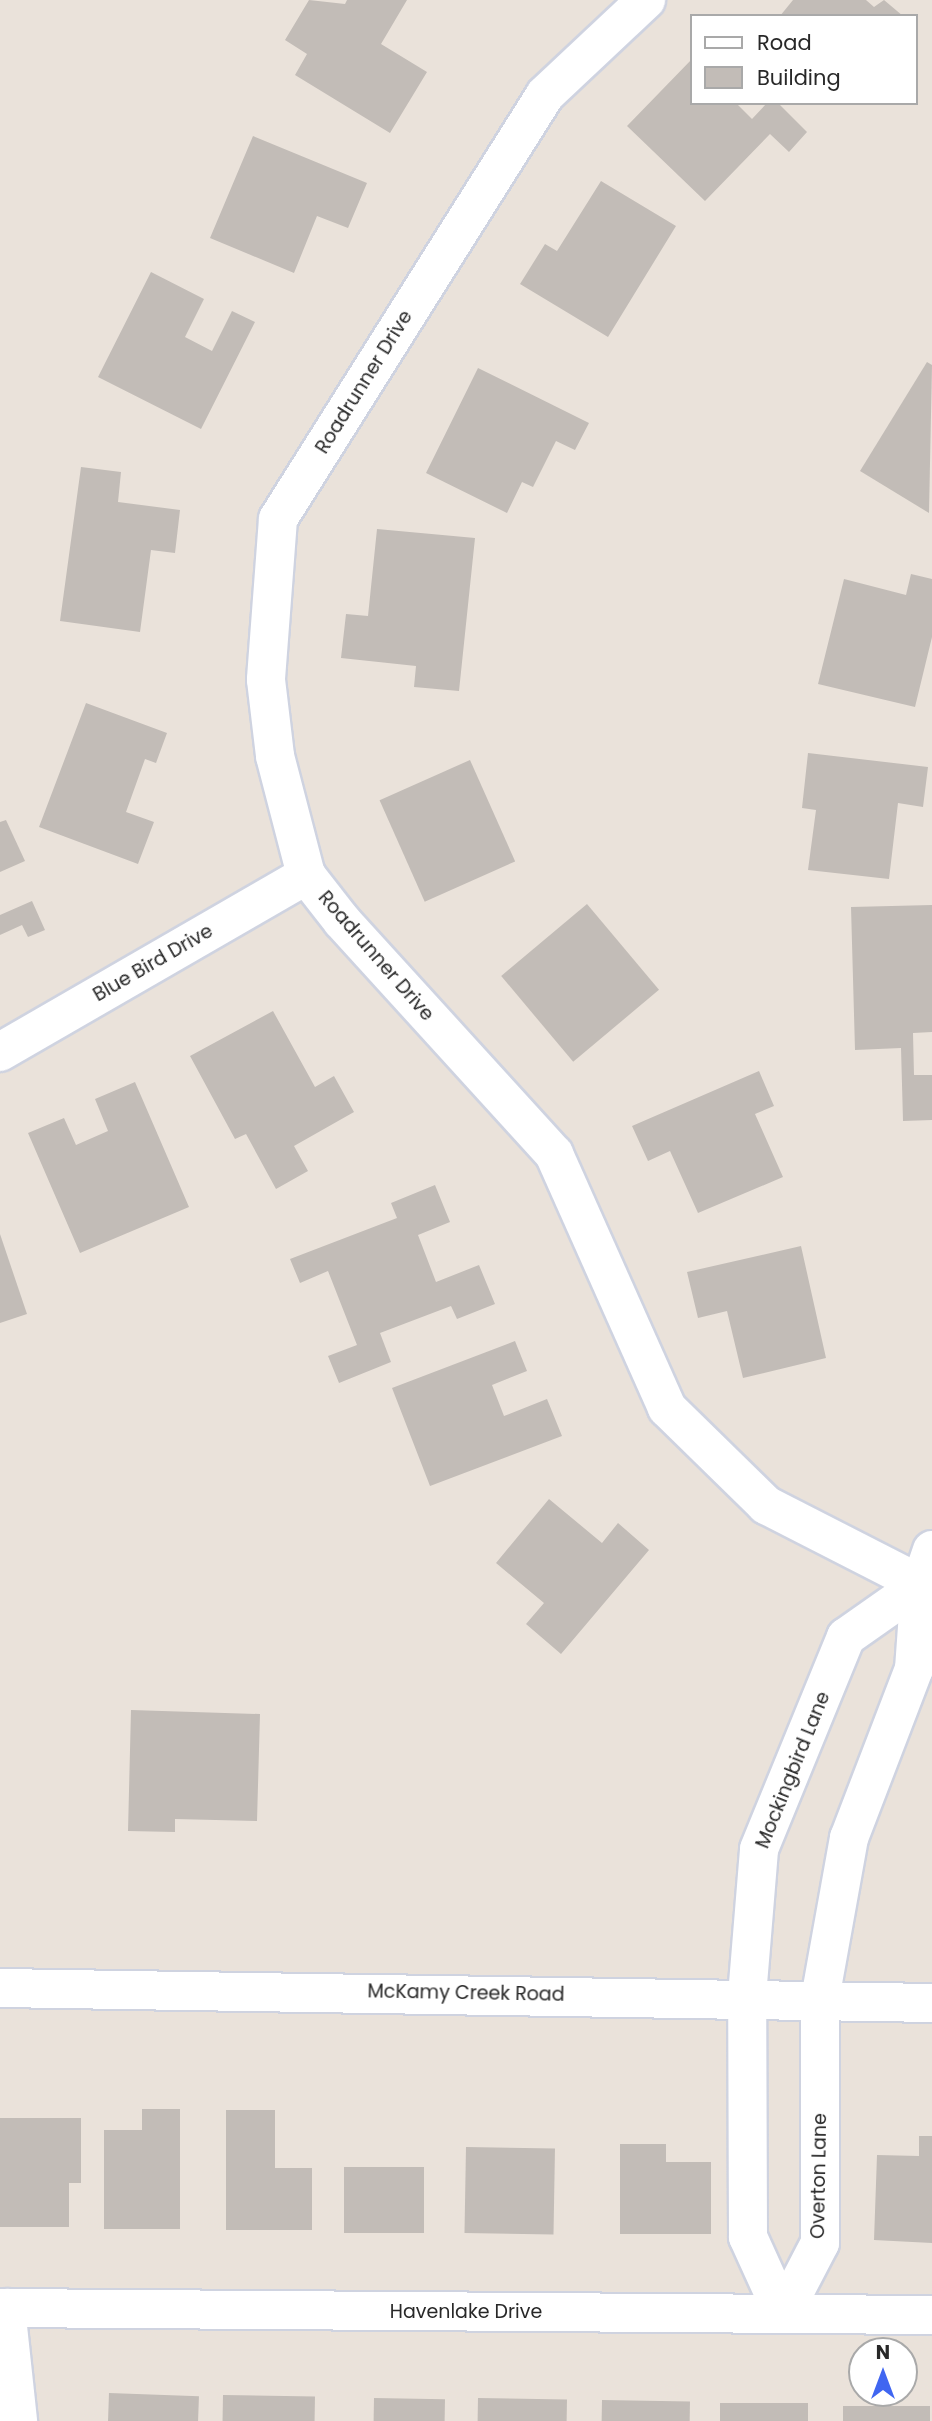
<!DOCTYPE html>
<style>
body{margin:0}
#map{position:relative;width:932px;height:2421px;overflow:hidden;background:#eae2da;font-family:Poppins,sans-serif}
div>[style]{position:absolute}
.building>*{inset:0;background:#c2bcb7;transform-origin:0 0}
.roads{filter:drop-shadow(2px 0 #cfd3e0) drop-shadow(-2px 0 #cfd3e0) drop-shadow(0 2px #cfd3e0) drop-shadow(0 -2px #cfd3e0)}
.minor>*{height:38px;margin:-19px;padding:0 19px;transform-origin:19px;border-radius:19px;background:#fff}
span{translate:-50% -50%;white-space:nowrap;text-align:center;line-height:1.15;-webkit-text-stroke:6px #fff;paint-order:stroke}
.street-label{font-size:19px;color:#282828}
.legend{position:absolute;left:690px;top:14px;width:228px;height:91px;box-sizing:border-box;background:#fff;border:2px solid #a9a9a9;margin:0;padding:9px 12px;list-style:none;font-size:21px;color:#282828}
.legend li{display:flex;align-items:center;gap:14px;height:35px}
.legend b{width:35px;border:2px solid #a9a9a9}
.north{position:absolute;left:848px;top:2337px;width:70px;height:70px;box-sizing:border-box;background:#fff;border:2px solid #a9a9a9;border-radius:50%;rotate:0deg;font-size:19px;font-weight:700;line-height:28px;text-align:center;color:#282828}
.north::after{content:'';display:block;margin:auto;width:24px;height:32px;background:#4066f1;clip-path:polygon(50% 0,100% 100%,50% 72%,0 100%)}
</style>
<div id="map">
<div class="building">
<i style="clip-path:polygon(309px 0,345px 4px,347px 0,407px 0,381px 44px,427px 72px,390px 133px,295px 75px,307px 54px,285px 40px)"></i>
<i style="clip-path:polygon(793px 0,866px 0,874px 7px,884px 0,903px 16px,780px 16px)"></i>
<i style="clip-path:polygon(692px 59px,692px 103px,736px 103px,752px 119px,767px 103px,778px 103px,807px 132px,789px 152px,770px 134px,705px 201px,627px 126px)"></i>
<i style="clip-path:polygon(253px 136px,367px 183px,348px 228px,317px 216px,294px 273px,210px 238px)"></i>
<i style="clip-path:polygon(601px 181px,676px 226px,608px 337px,520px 284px,545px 244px,557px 251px)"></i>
<i style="clip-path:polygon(151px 272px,204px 299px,185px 337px,212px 351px,232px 311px,255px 322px,201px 429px,98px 377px)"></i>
<i style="clip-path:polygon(927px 362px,932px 365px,929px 513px,860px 471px)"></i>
<i style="clip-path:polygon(478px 368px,589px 423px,575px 450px,556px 441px,533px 487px,522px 482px,507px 513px,426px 473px)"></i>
<i style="clip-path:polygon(81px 467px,121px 472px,118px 502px,180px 510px,175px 553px,151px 550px,140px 632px,60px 621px)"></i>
<i style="clip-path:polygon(377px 529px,475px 538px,459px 691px,414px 687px,416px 666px,341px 658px,346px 614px,368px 616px)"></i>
<i style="clip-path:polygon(911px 574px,932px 579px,932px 637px,915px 707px,818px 684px,844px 579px,906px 595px)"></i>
<i style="clip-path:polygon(86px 703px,167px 733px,156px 763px,145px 759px,126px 812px,154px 822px,138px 864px,39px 827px)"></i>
<i style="clip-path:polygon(808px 753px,928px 767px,923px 807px,898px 803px,889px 879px,808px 870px,816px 810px,802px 808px)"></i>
<i style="left:470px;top:760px;width:111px;height:99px;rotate:66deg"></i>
<i style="clip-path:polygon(6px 820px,25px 861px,0 872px,0 822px)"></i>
<i style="clip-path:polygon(32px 901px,45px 930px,28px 937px,22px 925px,0 935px,0 915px)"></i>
<i style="left:587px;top:904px;width:112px;height:112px;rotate:50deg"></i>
<i style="clip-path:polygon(932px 905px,932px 1032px,913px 1033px,914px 1075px,932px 1075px,932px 1120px,903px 1121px,901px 1048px,855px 1050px,851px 907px)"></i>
<i style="clip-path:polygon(273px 1011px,315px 1087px,334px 1076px,354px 1112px,294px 1146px,308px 1171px,276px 1189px,246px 1134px,235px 1139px,190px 1056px)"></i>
<i style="clip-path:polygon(759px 1071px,774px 1106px,755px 1114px,783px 1177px,698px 1213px,670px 1151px,648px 1161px,632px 1126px)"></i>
<i style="clip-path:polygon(135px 1082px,189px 1207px,80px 1253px,28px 1133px,64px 1118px,76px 1145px,108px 1131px,95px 1099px)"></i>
<i style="clip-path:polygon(435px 1185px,450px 1222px,418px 1235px,436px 1282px,479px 1265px,495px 1304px,457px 1319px,451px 1306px,380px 1333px,391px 1362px,339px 1383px,328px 1356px,357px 1345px,328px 1271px,300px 1283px,290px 1259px,397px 1218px,391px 1203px)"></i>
<i style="clip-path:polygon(0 1234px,27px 1314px,0 1323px)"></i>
<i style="clip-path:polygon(801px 1246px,826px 1358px,743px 1378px,727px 1311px,698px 1318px,687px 1272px)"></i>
<i style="clip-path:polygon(515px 1341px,527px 1371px,492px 1385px,504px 1416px,547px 1399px,562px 1436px,430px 1486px,392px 1388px)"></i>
<i style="clip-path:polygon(549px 1499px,602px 1543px,618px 1523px,649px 1550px,561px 1654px,526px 1624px,544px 1603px,496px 1563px)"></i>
<i style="clip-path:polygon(131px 1710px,260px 1714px,257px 1821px,175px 1819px,175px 1832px,128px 1831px)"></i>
<i style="clip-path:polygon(142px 2109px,180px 2109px,180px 2229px,104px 2229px,104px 2130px,142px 2130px)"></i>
<i style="clip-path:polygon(226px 2110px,275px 2110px,275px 2168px,312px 2168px,312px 2230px,226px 2230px)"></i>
<i style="clip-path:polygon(0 2118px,81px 2118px,81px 2183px,69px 2183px,69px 2227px,0 2227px)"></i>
<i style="clip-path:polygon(919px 2136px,932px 2136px,932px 2243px,874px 2240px,877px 2155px,919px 2156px)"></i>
<i style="clip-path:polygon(620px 2144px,666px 2144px,666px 2162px,711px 2162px,711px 2234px,620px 2234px)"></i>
<i style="left:466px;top:2147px;width:89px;height:86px;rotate:1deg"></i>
<i style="left:344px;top:2167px;width:80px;height:66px"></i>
<i style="left:109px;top:2393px;width:90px;height:28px;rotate:2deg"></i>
<i style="left:223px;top:2395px;width:92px;height:26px;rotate:1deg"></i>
<i style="left:374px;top:2398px;width:71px;height:23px;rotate:1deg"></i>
<i style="left:478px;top:2398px;width:89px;height:23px;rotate:1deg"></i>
<i style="left:602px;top:2400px;width:88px;height:21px;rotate:1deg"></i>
<i style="left:720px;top:2403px;width:88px;height:18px"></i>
<i style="left:843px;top:2406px;width:87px;height:15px"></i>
</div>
<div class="roads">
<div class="minor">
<i style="left:646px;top:0;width:139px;rotate:136.8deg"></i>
<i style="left:545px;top:95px;width:501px;rotate:122.2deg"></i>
<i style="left:278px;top:519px;width:161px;rotate:94.3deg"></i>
<i style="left:266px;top:680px;width:77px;rotate:83.2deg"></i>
<i style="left:275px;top:756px;width:123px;rotate:75.4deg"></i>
<i style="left:306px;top:875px;width:58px;rotate:52deg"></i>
<i style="left:342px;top:921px;width:315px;rotate:47.7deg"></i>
<i style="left:554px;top:1154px;width:278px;rotate:66deg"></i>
<i style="left:667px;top:1408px;width:139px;rotate:44.4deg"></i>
<i style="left:766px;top:1505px;width:186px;rotate:27.1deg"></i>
<i style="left:0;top:1052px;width:354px;rotate:-30deg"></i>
<i style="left:0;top:1988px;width:932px;rotate:0.92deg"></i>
<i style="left:0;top:2308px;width:932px;rotate:0.43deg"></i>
<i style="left:6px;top:2308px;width:114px;rotate:83.9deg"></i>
<i style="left:783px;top:2314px;width:85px;rotate:-114.4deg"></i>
<i style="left:748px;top:2237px;width:241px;rotate:-90.2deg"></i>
<i style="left:747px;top:1996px;width:147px;rotate:-85.3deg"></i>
<i style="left:759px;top:1849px;width:229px;rotate:-67.7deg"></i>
<i style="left:846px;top:1637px;width:90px;rotate:-35.1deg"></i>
<i style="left:783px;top:2314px;width:80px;rotate:-62.5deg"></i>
<i style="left:820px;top:2243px;width:244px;rotate:-90deg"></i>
<i style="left:820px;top:1999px;width:164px;rotate:-79.8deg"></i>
<i style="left:849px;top:1838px;width:181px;rotate:-69deg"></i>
<i style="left:914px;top:1669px;width:84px;rotate:-85.9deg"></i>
<i style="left:920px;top:1585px;width:37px;rotate:-71deg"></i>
</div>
</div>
<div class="street-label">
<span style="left:364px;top:382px;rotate:-58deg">Roadrunner Drive</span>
<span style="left:376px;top:956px;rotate:49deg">Roadrunner Drive</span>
<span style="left:153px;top:963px;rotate:-30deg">Blue Bird Drive</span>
<span style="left:793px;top:1770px;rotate:-68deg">Mockingbird Lane</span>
<span style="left:466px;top:1993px;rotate:1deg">McKamy Creek Road</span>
<span style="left:819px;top:2176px;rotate:-89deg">Overton Lane</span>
<span style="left:466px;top:2312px">Havenlake Drive</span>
</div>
<ul class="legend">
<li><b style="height:9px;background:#fff"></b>Road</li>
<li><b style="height:19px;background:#c2bcb7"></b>Building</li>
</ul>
<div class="north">N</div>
</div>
